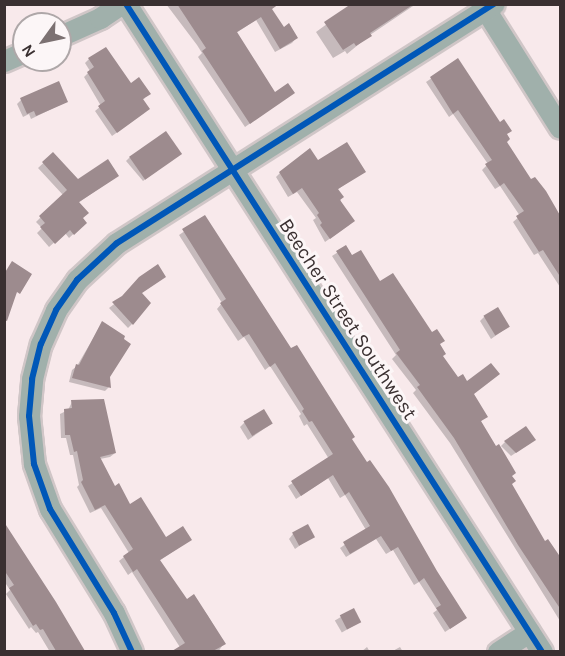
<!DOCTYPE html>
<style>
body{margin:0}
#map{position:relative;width:565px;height:656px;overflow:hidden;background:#f8e9eb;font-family:Karla,sans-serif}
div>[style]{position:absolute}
.shadow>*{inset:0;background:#0003;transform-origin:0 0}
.building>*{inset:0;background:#9d8b8e;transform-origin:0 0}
.roads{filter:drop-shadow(2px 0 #d0c6c7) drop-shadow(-2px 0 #d0c6c7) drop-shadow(0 2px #d0c6c7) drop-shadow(0 -2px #d0c6c7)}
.minor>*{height:21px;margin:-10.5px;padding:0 10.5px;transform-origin:10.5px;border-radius:10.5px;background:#a0b0ab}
.cycleway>*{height:6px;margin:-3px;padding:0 3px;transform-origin:3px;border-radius:3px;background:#0057b8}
span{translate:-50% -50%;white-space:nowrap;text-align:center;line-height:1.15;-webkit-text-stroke:6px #fcf6f7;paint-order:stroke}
.street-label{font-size:20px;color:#3a3031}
.frame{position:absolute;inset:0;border:6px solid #3a3031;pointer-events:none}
.north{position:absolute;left:12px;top:12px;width:60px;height:60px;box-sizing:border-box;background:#fcf6f7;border:2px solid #aea7a8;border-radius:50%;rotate:237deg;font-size:16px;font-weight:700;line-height:24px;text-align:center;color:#3a3031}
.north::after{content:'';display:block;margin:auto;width:21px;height:27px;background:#7c7172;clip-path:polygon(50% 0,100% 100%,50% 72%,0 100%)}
</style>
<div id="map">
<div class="shadow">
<i style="clip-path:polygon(166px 4px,267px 4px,283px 29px,296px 38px,292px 43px,275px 52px,256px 20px,236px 33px,275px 94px,293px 93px,245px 127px,198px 57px,202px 53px,197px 45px)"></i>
<i style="clip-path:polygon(354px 4px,416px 4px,370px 35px,347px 54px,345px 51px,333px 58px,316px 32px)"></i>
<i style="clip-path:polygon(89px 59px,145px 98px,142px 100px,144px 113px,112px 136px,95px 111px,101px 106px,84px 77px,90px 71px,85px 63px)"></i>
<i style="clip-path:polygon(458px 60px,506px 135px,505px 142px,531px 182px,560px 217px,560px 287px,538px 253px,534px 255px,513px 222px,520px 216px,500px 186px,495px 189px,482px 170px,488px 164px,453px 114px,449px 117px,426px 82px)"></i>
<i style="clip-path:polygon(21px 100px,66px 102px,31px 119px,29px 114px,23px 117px,17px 104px)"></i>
<i style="clip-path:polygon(53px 154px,77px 181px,117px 176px,78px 203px,81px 227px,69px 238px,65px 233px,49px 247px,37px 233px,42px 228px,36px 222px,63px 195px,38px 168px)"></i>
<i style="clip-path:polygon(180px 154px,143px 181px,126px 161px,130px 157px)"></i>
<i style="clip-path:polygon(318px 162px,364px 171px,337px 190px,349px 225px,325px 242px,313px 220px,316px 218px,297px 192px,288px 197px,276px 177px,280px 173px)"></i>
<i style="clip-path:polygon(205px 217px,466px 618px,445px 632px,433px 613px,437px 610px,419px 582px,414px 585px,393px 550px,386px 554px,376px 539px,346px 557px,340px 548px,366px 530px,345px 495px,340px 498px,328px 478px,296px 499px,288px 486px,329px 459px,307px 424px,304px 426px,299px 416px,301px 414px,270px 366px,265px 370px,244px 337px,238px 341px,217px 309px,222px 303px,179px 235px)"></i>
<i style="clip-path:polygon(346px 247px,352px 257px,439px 345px,442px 356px,486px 417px,480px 422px,511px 476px,511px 485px,545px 543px,560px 562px,560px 621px,450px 443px,413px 393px,416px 390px,392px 359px,396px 355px,332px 256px)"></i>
<i style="clip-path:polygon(165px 277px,140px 294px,132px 324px,128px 328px,109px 308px,122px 298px)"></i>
<i style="clip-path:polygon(484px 317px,508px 327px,491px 339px,480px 321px)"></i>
<i style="clip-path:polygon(102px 323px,109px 387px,105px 391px,69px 382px,72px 370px,77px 366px)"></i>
<i style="clip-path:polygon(72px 402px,115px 453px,110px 457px,100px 459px,114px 488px,129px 506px,165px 539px,190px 540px,159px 561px,186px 601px,194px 596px,208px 616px,224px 643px,218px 652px,183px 652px,132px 572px,128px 575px,119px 561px,129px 553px,101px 508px,90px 513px,77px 487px,79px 485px,73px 455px,70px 455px,66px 438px,61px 438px,60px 414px,68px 410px)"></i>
<i style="clip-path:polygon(244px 423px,271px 424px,248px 440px,240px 427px)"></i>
<i style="clip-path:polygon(505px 442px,529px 444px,511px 456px,501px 446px)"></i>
<i style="clip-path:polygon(4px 525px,55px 603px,83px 652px,50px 652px,38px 632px,36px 633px,31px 627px,29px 629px,6px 594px,10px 590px,4px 581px)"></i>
<i style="clip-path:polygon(293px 534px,313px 536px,295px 549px,289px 539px)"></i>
<i style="left:353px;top:610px;width:14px;height:21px;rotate:60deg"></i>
<i style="clip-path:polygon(367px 647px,370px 652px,361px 652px)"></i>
<i style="clip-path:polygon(400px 647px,403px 652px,391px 652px)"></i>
</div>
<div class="building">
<i style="clip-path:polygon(177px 4px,279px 4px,272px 9px,284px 27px,289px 23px,298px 38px,280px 49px,261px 17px,237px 32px,275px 92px,288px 83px,295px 93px,250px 124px,202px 51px,206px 48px)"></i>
<i style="clip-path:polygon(351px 4px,414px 4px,370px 33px,372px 36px,356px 46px,354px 43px,343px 50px,324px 22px)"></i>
<i style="clip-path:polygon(106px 47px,131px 83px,139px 77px,151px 94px,143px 99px,150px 109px,117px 133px,98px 106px,105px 101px,87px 72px,94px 67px,88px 58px)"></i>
<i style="clip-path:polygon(458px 58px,500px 122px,504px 119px,512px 131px,507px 134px,510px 139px,507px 142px,531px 179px,535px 177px,546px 191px,561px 217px,561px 278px,543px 250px,539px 252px,516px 216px,524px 211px,504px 183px,500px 186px,485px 164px,492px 160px,458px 110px,453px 114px,430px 77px)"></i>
<i style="clip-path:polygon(59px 81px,68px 102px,36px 116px,34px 111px,27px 114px,20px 98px)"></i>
<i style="left:166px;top:131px;width:28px;height:45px;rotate:55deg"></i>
<i style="clip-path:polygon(347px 142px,366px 172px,338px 189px,344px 197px,340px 200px,355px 221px,330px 239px,320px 225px,322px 223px,317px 215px,319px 213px,302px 188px,293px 194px,279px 172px,310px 148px,318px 160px)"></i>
<i style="clip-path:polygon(53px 152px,78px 179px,108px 159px,119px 176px,79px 202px,89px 213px,83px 218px,87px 223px,74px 235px,70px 230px,55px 244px,40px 227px,45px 223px,39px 216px,67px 190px,42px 162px)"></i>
<i style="clip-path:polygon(205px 215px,291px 348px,297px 345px,355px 437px,352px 439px,367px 462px,370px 460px,389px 487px,437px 571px,467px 618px,450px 629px,436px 608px,441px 605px,424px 578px,419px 582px,398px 547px,391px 551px,381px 536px,350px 554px,343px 542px,370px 526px,349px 492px,345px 495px,333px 475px,301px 496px,291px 481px,333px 454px,312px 421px,309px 422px,302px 411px,304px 409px,275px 363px,270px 367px,249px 334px,243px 337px,220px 303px,226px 299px,182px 229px)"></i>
<i style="clip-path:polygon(346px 245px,352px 255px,361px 250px,380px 281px,393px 273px,432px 332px,437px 329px,445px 341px,440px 344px,446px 354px,443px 356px,458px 377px,463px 374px,467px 381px,491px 363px,500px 374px,474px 394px,488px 417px,481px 421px,496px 446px,499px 444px,516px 473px,512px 476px,516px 481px,512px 484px,545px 541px,548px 539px,561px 558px,561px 610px,518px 545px,454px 438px,417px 387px,420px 385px,396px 353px,400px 350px,336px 251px)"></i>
<i style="clip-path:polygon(12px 261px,32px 274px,20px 294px,17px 292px,7px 321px,4px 320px,4px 274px)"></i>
<i style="clip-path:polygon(158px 264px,166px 277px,142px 293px,151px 303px,133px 325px,112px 302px,122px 296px,139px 277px)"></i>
<i style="left:498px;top:307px;width:23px;height:17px;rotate:59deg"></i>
<i style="clip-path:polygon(102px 321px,125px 336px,124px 339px,131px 344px,110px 377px,111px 388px,72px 378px,76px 364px,79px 365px)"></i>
<i style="clip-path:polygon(104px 399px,116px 453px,100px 457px,115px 486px,119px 483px,130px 504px,141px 497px,166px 537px,183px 526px,192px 540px,160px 560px,187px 599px,194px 594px,226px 644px,213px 651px,172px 651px,185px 643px,137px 569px,133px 572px,123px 556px,133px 549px,105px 505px,95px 510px,81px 482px,83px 480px,77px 451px,74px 452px,70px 435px,65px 435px,64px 409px,72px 408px,71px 400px)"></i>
<i style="left:264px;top:409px;width:17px;height:24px;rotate:59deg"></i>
<i style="clip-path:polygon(526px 426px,536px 440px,516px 453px,504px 441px)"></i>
<i style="clip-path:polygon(4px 522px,56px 602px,85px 651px,56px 651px,43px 629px,40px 630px,36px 624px,33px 626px,9px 588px,14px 585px,4px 570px)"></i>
<i style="left:308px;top:524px;width:15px;height:18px;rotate:62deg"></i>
<i style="left:354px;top:608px;width:16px;height:16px;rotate:63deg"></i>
</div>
<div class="roads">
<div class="minor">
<i style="left:126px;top:4px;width:770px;rotate:57.3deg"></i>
<i style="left:482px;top:4px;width:146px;rotate:57.8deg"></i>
<i style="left:60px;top:36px;width:44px;rotate:-24.2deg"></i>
<i style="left:100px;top:18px;width:25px;rotate:-34deg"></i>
<i style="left:4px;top:61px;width:22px;rotate:-24deg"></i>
<i style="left:132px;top:652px;width:43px;rotate:-114.8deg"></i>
<i style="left:114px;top:613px;width:122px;rotate:-121.6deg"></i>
<i style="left:50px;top:509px;width:48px;rotate:-109.6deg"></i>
<i style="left:34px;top:464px;width:48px;rotate:-95.9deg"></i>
<i style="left:29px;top:416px;width:37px;rotate:-85deg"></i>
<i style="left:32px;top:379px;width:36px;rotate:-76deg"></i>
<i style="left:41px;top:344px;width:37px;rotate:-66deg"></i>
<i style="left:56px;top:310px;width:37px;rotate:-55deg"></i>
<i style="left:77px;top:280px;width:54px;rotate:-42.8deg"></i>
<i style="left:117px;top:243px;width:446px;rotate:-32.4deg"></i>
<i style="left:498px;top:652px;width:37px;rotate:-33deg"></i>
</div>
</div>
<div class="cycleway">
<i style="left:126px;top:4px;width:770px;rotate:57.3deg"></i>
<i style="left:132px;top:652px;width:43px;rotate:-114.8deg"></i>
<i style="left:114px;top:613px;width:122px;rotate:-121.6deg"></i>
<i style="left:50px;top:509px;width:48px;rotate:-109.6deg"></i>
<i style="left:34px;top:464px;width:48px;rotate:-95.9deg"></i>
<i style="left:29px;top:416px;width:37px;rotate:-85deg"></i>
<i style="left:32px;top:379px;width:36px;rotate:-76deg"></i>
<i style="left:41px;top:344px;width:37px;rotate:-66deg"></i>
<i style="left:56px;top:310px;width:37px;rotate:-55deg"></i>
<i style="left:77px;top:280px;width:54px;rotate:-42.8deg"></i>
<i style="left:117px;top:243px;width:446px;rotate:-32.4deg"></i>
</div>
<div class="street-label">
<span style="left:348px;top:319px;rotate:57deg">Beecher Street Southwest</span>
</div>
<div class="frame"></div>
<div class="north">N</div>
</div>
